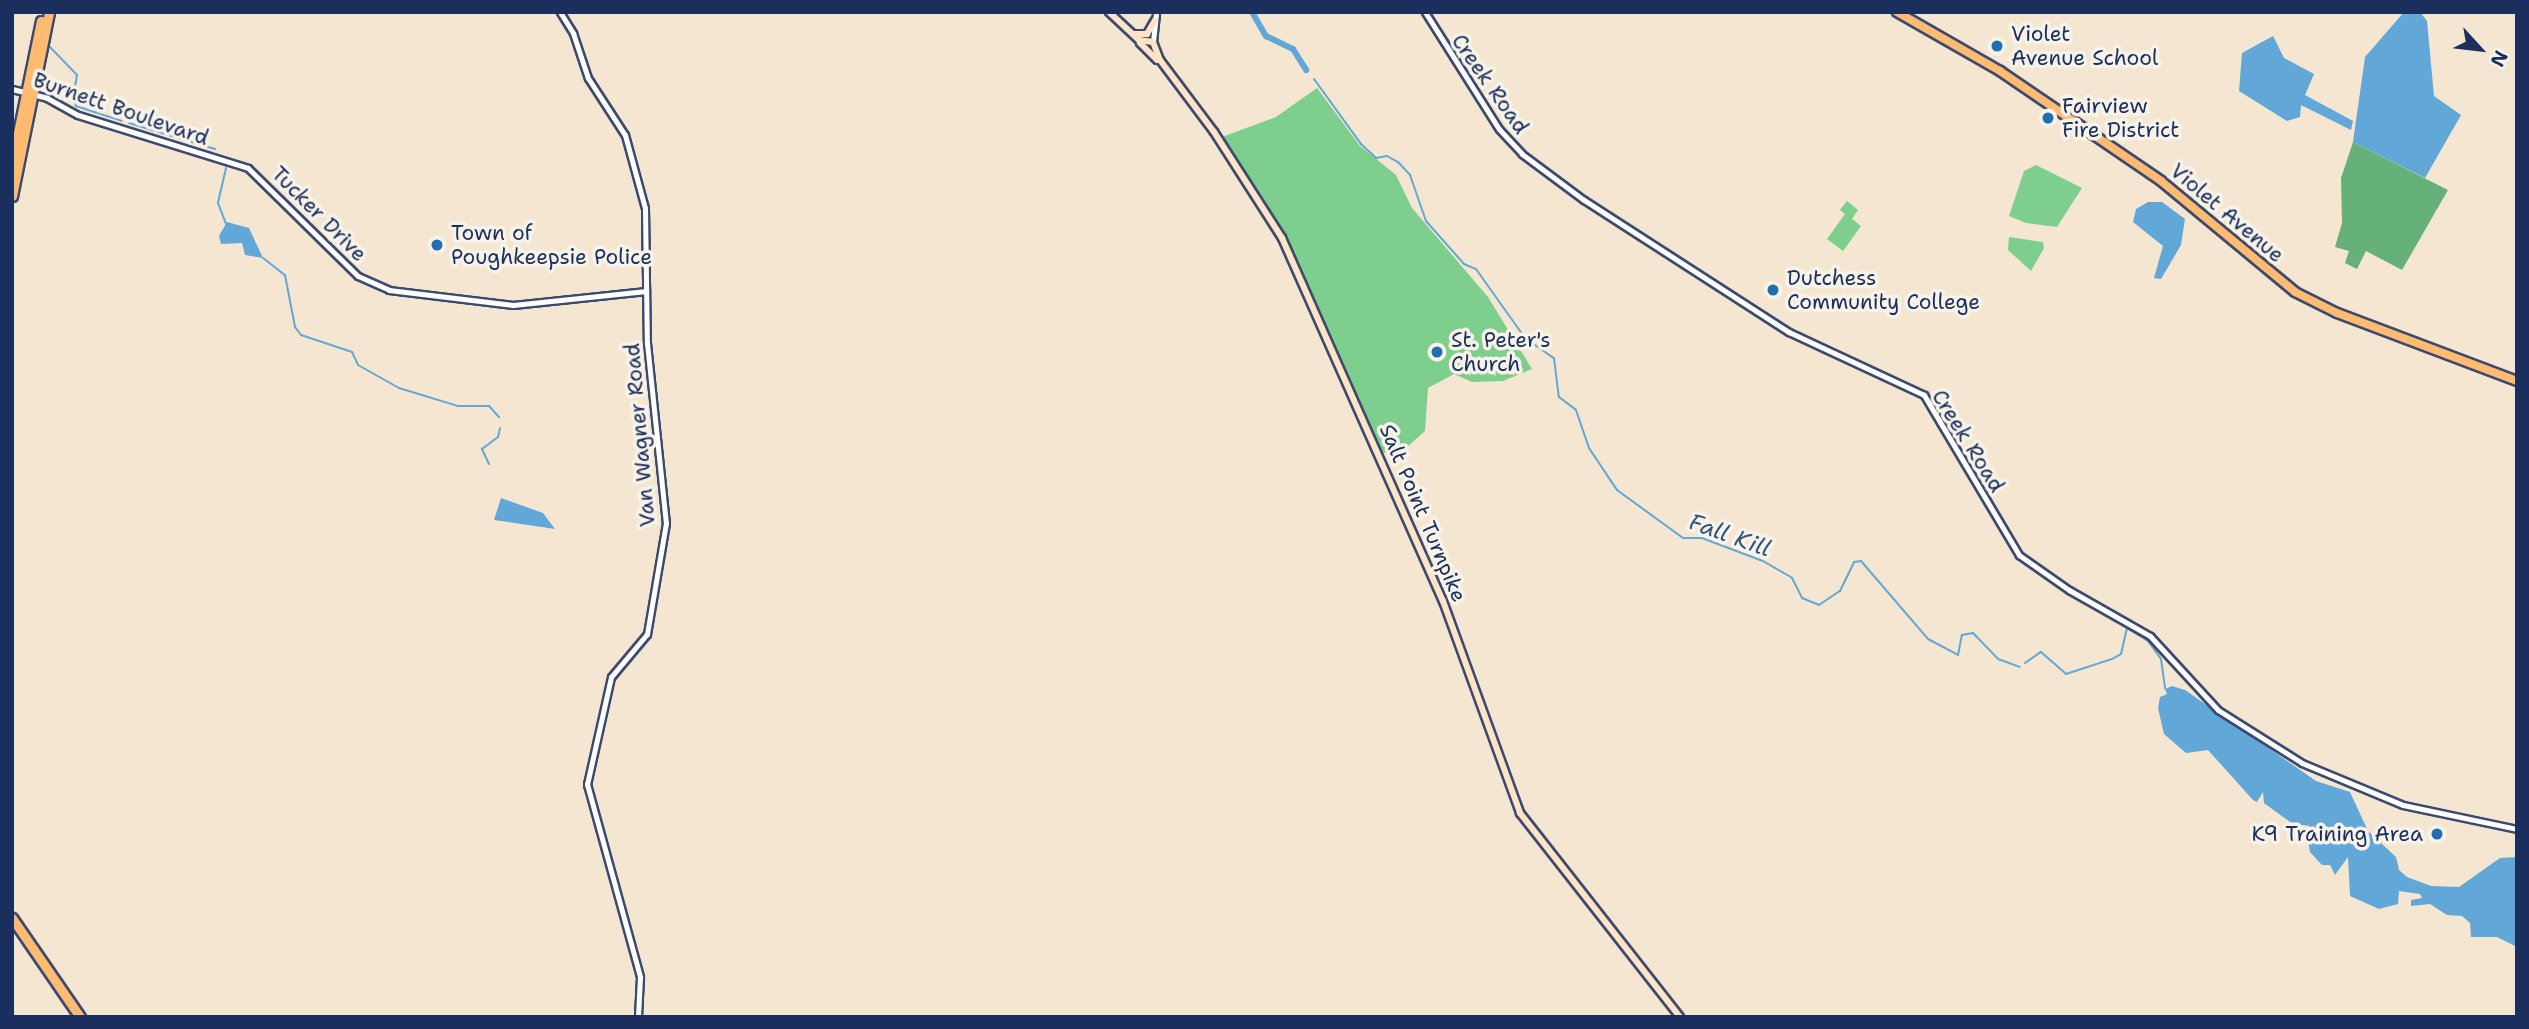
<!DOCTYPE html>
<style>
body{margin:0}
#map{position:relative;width:2529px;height:1029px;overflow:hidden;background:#f4e6d0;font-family:"Shantell Sans",sans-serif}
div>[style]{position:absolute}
.green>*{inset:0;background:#7ece8e}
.forest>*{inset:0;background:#66b179}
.water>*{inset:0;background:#61a7d7}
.stream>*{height:2px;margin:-1px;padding:0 1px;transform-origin:1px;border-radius:1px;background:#61a7d7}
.river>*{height:6px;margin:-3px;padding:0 3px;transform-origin:3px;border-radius:3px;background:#61a7d7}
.roads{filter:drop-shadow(2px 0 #3c4a6f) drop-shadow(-2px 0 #3c4a6f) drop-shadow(0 2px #3c4a6f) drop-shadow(0 -2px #3c4a6f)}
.tertiary>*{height:5px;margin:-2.5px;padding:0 2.5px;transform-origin:2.5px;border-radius:2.5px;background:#fff}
.secondary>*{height:6px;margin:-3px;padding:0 3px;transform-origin:3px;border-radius:3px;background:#ffe4c6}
.primary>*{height:8px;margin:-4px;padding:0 4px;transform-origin:4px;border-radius:4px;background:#febb71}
.trunk>*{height:9px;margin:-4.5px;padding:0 4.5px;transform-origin:4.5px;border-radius:4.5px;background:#febb71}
.dots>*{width:19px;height:19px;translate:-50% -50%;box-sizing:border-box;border:4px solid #f7f3e8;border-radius:50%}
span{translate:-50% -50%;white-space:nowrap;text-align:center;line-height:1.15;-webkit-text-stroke:7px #f7f3e8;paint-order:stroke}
.poi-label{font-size:21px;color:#1b2f5e}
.left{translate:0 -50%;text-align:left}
.right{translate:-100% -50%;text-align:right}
.street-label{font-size:21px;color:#1b2f5e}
.water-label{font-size:23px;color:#305382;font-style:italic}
.frame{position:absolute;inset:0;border:14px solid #1b2f5e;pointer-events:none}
.north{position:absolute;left:2445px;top:14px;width:70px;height:70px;-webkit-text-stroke:5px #f7f3e8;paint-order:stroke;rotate:117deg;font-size:19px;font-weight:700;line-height:28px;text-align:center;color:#1b2f5e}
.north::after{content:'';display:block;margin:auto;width:24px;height:32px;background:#1b2f5e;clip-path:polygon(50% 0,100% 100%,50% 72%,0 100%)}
</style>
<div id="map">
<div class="green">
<i style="clip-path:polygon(1317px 88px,1360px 146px,1396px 175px,1412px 208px,1488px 297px,1532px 369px,1503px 381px,1472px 382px,1454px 374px,1428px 388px,1425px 431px,1406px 448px,1383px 453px,1303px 273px,1222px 137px,1276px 117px)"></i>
<i style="clip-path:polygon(2036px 165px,2082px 188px,2057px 227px,2026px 223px,2009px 216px,2024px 171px)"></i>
<i style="clip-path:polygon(1847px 201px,1858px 210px,1852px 219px,1861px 226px,1843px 251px,1827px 239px,1845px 214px,1840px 210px)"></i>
<i style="clip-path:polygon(2009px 237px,2043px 242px,2044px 248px,2031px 271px,2008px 250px)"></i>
</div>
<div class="forest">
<i style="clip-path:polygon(2353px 142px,2448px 190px,2402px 270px,2366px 251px,2357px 269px,2345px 263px,2349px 251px,2335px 247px,2342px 223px,2341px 178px)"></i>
</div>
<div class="water">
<i style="clip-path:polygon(2404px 12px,2420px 12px,2427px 21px,2434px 96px,2461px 115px,2425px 178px,2353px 142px,2365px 57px)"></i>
<i style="clip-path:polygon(2273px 36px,2284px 58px,2314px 74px,2305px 95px,2353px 121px,2351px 130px,2301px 105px,2300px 117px,2287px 121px,2239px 91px,2242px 53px)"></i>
<i style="clip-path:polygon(2148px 202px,2162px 202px,2185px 219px,2181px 245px,2161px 279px,2154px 278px,2163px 246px,2133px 222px,2136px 209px)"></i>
<i style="clip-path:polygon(227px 222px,249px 228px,263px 258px,245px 255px,242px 243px,221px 244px,219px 236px)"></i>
<i style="clip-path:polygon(501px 498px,543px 513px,555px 529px,494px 520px)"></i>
<i style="clip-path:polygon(2172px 686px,2185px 690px,2316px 781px,2350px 792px,2368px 831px,2396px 857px,2399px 870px,2407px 877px,2431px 886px,2459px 887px,2500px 858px,2517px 857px,2517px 947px,2497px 937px,2471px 937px,2470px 923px,2462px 916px,2447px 915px,2430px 904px,2411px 906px,2411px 900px,2422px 898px,2420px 894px,2399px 891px,2398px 904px,2379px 909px,2350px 896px,2348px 857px,2335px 875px,2330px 865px,2322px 865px,2310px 852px,2308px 841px,2302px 837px,2310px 826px,2293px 824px,2264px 803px,2263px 792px,2257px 802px,2253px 800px,2208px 750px,2186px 753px,2164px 734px,2158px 708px,2160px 697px,2167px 694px,2165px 689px)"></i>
</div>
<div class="stream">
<i style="left:47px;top:44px;width:43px;rotate:45.9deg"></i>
<i style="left:77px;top:75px;width:22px;rotate:100deg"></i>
<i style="left:73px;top:97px;width:9px;rotate:72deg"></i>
<i style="left:76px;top:106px;width:48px;rotate:18.1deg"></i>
<i style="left:1314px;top:79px;width:80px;rotate:54.1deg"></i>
<i style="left:1361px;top:144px;width:21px;rotate:43deg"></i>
<i style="left:1376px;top:158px;width:11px;rotate:-10deg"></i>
<i style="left:1387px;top:156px;width:13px;rotate:29deg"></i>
<i style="left:1398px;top:162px;width:18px;rotate:47deg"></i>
<i style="left:1410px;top:175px;width:49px;rotate:70.8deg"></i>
<i style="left:1426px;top:221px;width:57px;rotate:48.5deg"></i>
<i style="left:1464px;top:264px;width:13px;rotate:23deg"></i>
<i style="left:1476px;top:269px;width:85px;rotate:54.6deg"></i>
<i style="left:1525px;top:338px;width:35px;rotate:35deg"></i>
<i style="left:1554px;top:358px;width:39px;rotate:83deg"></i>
<i style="left:1559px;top:397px;width:21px;rotate:37deg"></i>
<i style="left:1576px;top:410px;width:40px;rotate:71.1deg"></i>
<i style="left:1589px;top:448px;width:50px;rotate:56.3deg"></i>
<i style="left:1617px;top:490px;width:82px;rotate:36deg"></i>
<i style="left:1683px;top:538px;width:19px"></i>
<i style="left:1702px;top:538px;width:65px;rotate:20.7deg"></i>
<i style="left:1763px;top:561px;width:34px;rotate:30deg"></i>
<i style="left:1792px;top:578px;width:22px;rotate:63deg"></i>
<i style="left:1802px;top:598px;width:18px;rotate:22deg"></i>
<i style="left:1819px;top:605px;width:25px;rotate:-34deg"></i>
<i style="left:1840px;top:591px;width:32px;rotate:-64deg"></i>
<i style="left:1854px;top:562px;width:7px;rotate:-8deg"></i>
<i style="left:1861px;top:561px;width:103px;rotate:49.3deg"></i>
<i style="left:1928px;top:639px;width:34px;rotate:28deg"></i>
<i style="left:1958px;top:655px;width:20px;rotate:-79deg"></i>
<i style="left:1962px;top:635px;width:11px;rotate:-10deg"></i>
<i style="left:1973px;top:633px;width:36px;rotate:46deg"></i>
<i style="left:1998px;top:659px;width:23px;rotate:20deg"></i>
<i style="left:129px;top:123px;width:90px;rotate:16.8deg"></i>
<i style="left:226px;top:168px;width:36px;rotate:103deg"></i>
<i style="left:218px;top:203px;width:22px;rotate:69deg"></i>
<i style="left:263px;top:258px;width:28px;rotate:38deg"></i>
<i style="left:285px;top:275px;width:53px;rotate:79.1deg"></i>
<i style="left:295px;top:327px;width:10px;rotate:53deg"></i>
<i style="left:301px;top:335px;width:54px;rotate:18.4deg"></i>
<i style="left:352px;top:352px;width:14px;rotate:65deg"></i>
<i style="left:358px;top:365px;width:47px;rotate:29.3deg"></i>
<i style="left:399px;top:388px;width:62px;rotate:17deg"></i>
<i style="left:458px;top:406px;width:31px"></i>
<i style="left:489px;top:406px;width:15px;rotate:48deg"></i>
<i style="left:489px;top:464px;width:17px;rotate:-115deg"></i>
<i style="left:482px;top:449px;width:20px;rotate:-37deg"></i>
<i style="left:498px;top:437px;width:9px;rotate:-77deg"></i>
<i style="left:2025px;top:663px;width:19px;rotate:-35deg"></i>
<i style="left:2041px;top:652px;width:33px;rotate:41deg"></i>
<i style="left:2066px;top:674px;width:48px;rotate:-18.1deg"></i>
<i style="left:2112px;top:659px;width:10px;rotate:-29deg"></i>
<i style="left:2121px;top:654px;width:27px;rotate:-77deg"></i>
<i style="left:2127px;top:628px;width:25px;rotate:32deg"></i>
<i style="left:2148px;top:641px;width:22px;rotate:54deg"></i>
<i style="left:2161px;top:659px;width:30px;rotate:82deg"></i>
</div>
<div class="river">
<i style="left:1252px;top:12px;width:28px;rotate:60deg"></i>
<i style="left:1266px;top:36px;width:30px;rotate:26deg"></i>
<i style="left:1293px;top:49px;width:25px;rotate:58deg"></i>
</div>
<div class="roads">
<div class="tertiary">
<i style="left:560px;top:12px;width:25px;rotate:58deg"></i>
<i style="left:573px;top:33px;width:47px;rotate:71.6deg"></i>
<i style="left:588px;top:78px;width:68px;rotate:57deg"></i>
<i style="left:625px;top:135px;width:76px;rotate:74.7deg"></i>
<i style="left:645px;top:208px;width:135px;rotate:89.2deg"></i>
<i style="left:647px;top:343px;width:181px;rotate:84deg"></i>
<i style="left:666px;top:523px;width:113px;rotate:99.7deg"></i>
<i style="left:647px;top:634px;width:56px;rotate:129.9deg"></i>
<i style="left:611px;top:677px;width:110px;rotate:102.6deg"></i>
<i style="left:587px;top:784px;width:200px;rotate:74.6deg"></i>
<i style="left:640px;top:977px;width:40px;rotate:92.9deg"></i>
<i style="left:1425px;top:12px;width:138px;rotate:57.7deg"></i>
<i style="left:1499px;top:129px;width:34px;rotate:47deg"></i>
<i style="left:1522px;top:154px;width:77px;rotate:36.6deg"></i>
<i style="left:1584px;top:200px;width:244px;rotate:32.8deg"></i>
<i style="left:1789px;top:332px;width:149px;rotate:25deg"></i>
<i style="left:1924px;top:395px;width:186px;rotate:59.3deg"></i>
<i style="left:2019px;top:555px;width:61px;rotate:35deg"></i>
<i style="left:2069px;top:590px;width:93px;rotate:29.6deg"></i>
<i style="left:2150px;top:636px;width:100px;rotate:47.4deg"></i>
<i style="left:2218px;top:710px;width:99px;rotate:32.2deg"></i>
<i style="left:2302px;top:763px;width:109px;rotate:22.6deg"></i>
<i style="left:2403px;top:805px;width:116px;rotate:11.9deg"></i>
<i style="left:1153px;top:42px;width:30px;rotate:-84deg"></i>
<i style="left:12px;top:89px;width:36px;rotate:14deg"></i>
<i style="left:47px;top:98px;width:35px;rotate:29deg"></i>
<i style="left:78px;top:115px;width:178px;rotate:17.3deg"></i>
<i style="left:248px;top:168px;width:154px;rotate:44.5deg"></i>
<i style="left:358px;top:276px;width:34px;rotate:24deg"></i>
<i style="left:389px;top:290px;width:125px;rotate:6.9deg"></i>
<i style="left:513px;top:305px;width:134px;rotate:-6deg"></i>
</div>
<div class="secondary">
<i style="left:1109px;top:12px;width:41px;rotate:43deg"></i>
<i style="left:1139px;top:40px;width:14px;rotate:8deg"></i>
<i style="left:1153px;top:42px;width:19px;rotate:69deg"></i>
<i style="left:1160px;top:60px;width:90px;rotate:53.1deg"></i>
<i style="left:1214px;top:132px;width:126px;rotate:57.3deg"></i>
<i style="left:1282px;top:238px;width:397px;rotate:66.1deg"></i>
<i style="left:1443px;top:601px;width:226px;rotate:70deg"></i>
<i style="left:1520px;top:813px;width:259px;rotate:51.9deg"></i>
<i style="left:1133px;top:34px;width:14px"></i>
<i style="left:1147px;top:34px;width:16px;rotate:-60deg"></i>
<i style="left:1140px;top:43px;width:24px;rotate:45deg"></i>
</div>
<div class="primary">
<i style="left:1897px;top:12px;width:119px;rotate:29.8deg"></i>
<i style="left:2000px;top:71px;width:195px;rotate:34.3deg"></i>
<i style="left:2161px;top:181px;width:174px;rotate:39.6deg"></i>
<i style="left:2295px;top:292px;width:47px;rotate:26.6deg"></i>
<i style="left:2337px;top:313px;width:192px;rotate:20.7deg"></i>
</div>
<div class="trunk">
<i style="left:12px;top:162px;width:144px;rotate:-78.4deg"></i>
<i style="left:12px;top:196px;width:188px;rotate:-78.6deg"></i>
<i style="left:12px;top:918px;width:120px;rotate:55.5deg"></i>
</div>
</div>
<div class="dots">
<i style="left:1997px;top:46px;background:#1f6fb2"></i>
<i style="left:2048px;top:118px;background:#1f6fb2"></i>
<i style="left:437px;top:245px;background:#1f6fb2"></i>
<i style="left:1773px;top:290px;background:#1f6fb2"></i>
<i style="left:1437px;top:352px;background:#1f6fb2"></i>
<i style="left:2437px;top:834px;background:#1f6fb2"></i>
</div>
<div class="poi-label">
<span class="left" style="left:2011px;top:46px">Violet<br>Avenue School</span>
<span class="left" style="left:2062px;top:118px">Fairview<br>Fire District</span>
<span class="left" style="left:451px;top:245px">Town of<br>Poughkeepsie Police</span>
<span class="left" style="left:1787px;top:290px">Dutchess<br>Community College</span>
<span class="left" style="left:1451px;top:352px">St. Peter's<br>Church</span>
<span class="right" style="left:2423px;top:834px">K9 Training Area</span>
</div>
<div class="street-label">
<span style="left:1490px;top:84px;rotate:55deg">Creek Road</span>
<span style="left:121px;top:109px;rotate:19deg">Burnett Boulevard</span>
<span style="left:2227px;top:213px;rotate:40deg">Violet Avenue</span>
<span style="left:319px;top:214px;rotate:45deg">Tucker Drive</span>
<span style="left:640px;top:435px;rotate:-95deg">Van Wagner Road</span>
<span style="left:1968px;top:441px;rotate:58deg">Creek Road</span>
<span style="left:1423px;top:513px;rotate:67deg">Salt Point Turnpike</span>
</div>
<div class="water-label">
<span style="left:1730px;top:535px;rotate:20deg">Fall Kill</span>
</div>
<div class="frame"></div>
<div class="north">N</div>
</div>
